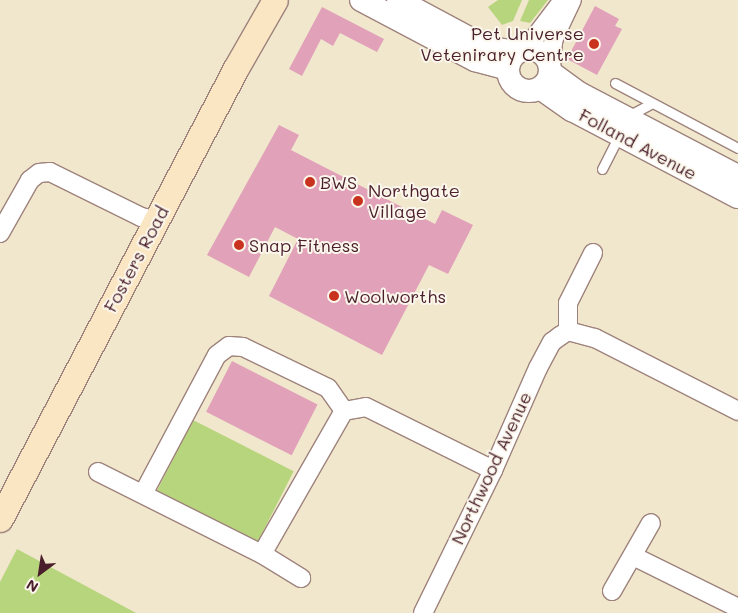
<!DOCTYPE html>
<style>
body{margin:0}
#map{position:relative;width:738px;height:613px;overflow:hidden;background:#f1e7cd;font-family:Mali,sans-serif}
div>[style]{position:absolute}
.green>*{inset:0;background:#b7d57c;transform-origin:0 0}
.building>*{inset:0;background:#e0a1b9;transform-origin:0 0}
.roads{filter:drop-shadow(1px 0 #9e837c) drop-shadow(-1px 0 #9e837c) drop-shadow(0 1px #9e837c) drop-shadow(0 -1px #9e837c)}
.service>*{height:9px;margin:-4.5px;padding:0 4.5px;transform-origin:4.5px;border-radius:4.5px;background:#fff}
.minor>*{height:18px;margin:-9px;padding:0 9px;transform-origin:9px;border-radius:9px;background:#fff}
.tertiary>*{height:22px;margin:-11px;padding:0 11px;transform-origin:11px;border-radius:11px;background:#fff}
.tertiary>.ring{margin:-11px;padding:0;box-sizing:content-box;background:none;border:22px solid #fff;border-radius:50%}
.secondary>*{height:25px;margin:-12.5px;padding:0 12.5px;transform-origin:12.5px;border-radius:12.5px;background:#fbe6c4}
.dots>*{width:14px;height:14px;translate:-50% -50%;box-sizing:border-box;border:2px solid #fbf7ec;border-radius:50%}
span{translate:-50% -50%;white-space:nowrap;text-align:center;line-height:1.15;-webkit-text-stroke:4px #fbf7ec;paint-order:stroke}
.poi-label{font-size:18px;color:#4a1f2b}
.right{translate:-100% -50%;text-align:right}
.left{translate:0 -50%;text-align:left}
.street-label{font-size:18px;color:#4a1f2b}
.north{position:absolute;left:15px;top:548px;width:50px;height:50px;-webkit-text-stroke:4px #fbf7ec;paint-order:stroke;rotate:211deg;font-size:14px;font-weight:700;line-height:20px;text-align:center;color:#4a1f2b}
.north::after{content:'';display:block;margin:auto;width:18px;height:22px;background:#4a1f2b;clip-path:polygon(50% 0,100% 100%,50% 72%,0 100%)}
</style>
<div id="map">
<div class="green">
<i style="clip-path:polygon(498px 0,522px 0,513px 21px,502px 25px,488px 7px)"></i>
<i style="clip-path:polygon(529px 0,548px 0,530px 23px,520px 21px)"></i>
<i style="left:193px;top:420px;width:113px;height:82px;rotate:27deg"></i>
<i style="clip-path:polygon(17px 549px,136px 613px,0 613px,0 582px)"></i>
</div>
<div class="building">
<i style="clip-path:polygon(595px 6px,619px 19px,615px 26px,622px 29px,597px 75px,567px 59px)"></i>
<i style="clip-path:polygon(322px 7px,384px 39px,377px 52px,340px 33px,333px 46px,321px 39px,302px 76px,289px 69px)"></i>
<i style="clip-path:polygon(279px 125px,299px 135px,291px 150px,435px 224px,442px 210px,473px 225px,448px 274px,429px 265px,382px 355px,269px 296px,298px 239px,275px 227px,249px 277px,207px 255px)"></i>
<i style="left:232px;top:361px;width:96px;height:57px;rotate:27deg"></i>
</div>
<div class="roads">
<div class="service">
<i style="left:615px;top:83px;width:139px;rotate:27.9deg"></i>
<i style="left:628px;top:116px;width:27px;rotate:-28deg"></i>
<i style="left:602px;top:169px;width:38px;rotate:-63deg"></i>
</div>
<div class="minor">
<i style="left:526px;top:49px;width:61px;rotate:-52.9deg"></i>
<i style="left:550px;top:65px;width:27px;rotate:-82deg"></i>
<i style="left:554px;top:38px;width:42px;rotate:-64.7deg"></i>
<i style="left:0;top:233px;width:61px;rotate:-60.5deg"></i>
<i style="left:30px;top:180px;width:11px;rotate:-38deg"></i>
<i style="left:39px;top:173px;width:11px;rotate:-5deg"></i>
<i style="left:50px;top:172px;width:102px;rotate:26.3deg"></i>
<i style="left:141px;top:217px;width:16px;rotate:11deg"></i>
<i style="left:568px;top:331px;width:28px;rotate:-90deg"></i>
<i style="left:568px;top:303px;width:56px;rotate:-63.4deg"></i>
<i style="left:98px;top:472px;width:183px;rotate:26.6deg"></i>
<i style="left:262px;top:554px;width:46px;rotate:31.6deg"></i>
<i style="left:143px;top:494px;width:157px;rotate:-62deg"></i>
<i style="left:217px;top:355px;width:15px;rotate:-37deg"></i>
<i style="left:229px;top:346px;width:14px;rotate:4deg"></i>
<i style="left:243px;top:347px;width:94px;rotate:25.8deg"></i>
<i style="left:328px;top:388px;width:28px;rotate:55deg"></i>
<i style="left:262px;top:554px;width:165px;rotate:-60.2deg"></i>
<i style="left:344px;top:411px;width:22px;rotate:-10deg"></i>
<i style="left:366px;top:407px;width:142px;rotate:26.4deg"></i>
<i style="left:633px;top:556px;width:117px;rotate:26.3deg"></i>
<i style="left:612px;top:591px;width:78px;rotate:-60.2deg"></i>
<i style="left:423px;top:613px;width:159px;rotate:-63.9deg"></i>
<i style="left:493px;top:470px;width:111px;rotate:-66.2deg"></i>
<i style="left:538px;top:368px;width:30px;rotate:-62deg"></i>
<i style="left:552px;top:342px;width:10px;rotate:-37deg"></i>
<i style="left:560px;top:336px;width:9px;rotate:-32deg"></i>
<i style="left:568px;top:331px;width:28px;rotate:15deg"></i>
<i style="left:595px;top:338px;width:161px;rotate:27deg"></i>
</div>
<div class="tertiary">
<i style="left:361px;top:0;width:129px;rotate:27.8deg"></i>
<i style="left:475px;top:60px;width:34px;rotate:15deg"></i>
<i style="left:398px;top:0;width:83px;rotate:28.1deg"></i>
<i style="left:471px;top:39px;width:27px;rotate:22deg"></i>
<i style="left:496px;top:49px;width:21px;rotate:8deg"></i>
<i class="ring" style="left:508px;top:49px;width:20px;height:20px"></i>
<i style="left:550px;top:72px;width:36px;rotate:36deg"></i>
<i style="left:579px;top:93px;width:179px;rotate:27.6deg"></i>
<i style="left:540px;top:88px;width:39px;rotate:35deg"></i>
<i style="left:572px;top:110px;width:187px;rotate:27.7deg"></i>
</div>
<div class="secondary">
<i style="left:0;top:519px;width:509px;rotate:-62.38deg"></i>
<i style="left:236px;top:68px;width:78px;rotate:-60.2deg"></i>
</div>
</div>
<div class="dots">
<i style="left:594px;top:44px;background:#c8321e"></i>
<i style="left:310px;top:182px;background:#c8321e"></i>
<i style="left:358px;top:201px;background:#c8321e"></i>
<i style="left:239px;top:245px;background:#c8321e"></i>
<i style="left:334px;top:296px;background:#c8321e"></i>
</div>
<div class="poi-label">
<span class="right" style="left:584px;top:44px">Pet Universe<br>Vetenirary Centre</span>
<span class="left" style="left:320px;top:182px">BWS</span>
<span class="left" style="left:368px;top:201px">Northgate<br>Village</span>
<span class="left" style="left:249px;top:245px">Snap Fitness</span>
<span class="left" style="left:344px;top:296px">Woolworths</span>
</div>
<div class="street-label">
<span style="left:638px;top:144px;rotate:28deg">Folland Avenue</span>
<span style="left:136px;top:259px;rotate:-62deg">Fosters Road</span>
<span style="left:491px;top:468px;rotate:-65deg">Northwood Avenue</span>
</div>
<div class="north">N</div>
</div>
